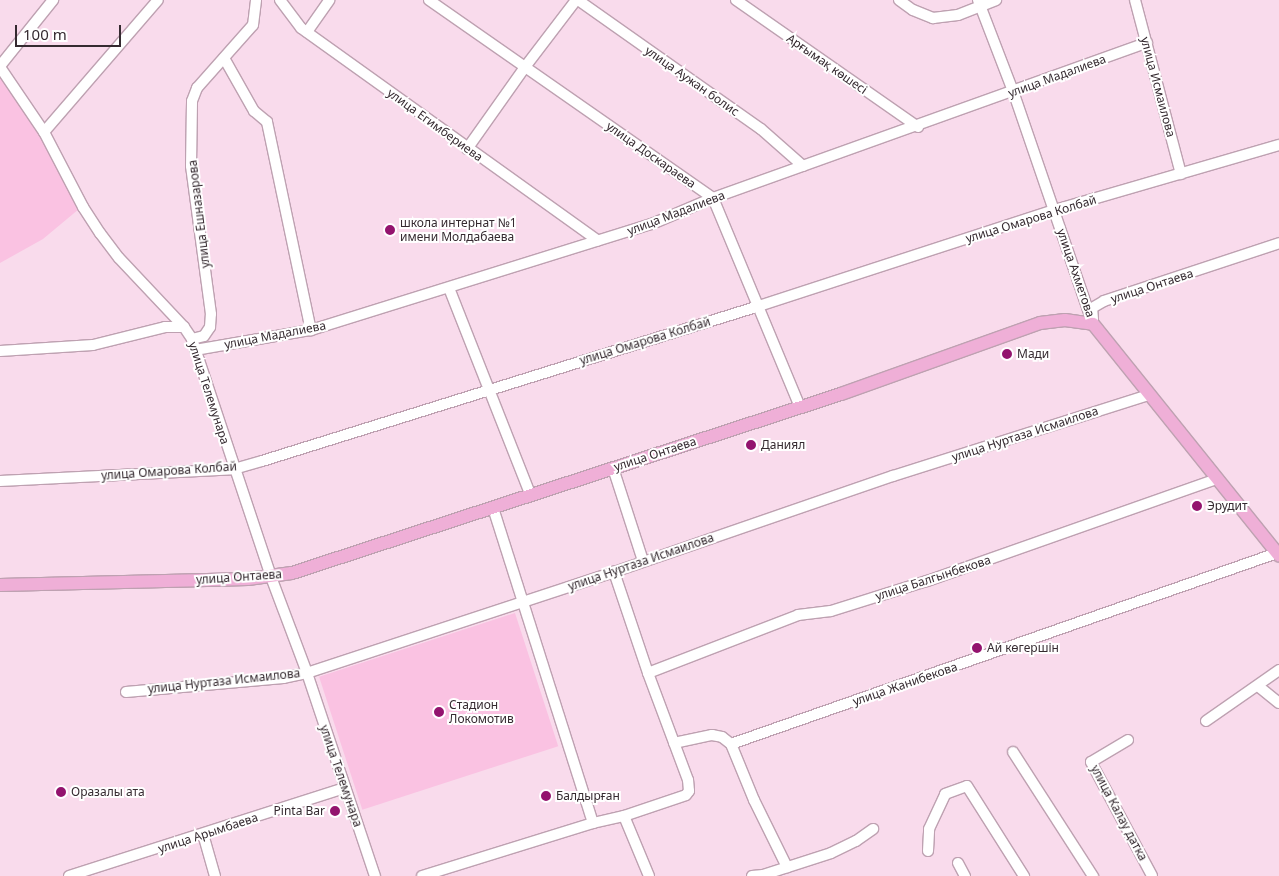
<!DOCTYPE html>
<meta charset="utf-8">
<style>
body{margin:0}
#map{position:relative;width:1279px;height:876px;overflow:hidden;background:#f9dbec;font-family:"Noto Sans",sans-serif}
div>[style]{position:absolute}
.green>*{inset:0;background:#fac2e2;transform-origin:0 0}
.roads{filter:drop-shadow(1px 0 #bea1b1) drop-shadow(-1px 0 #bea1b1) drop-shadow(0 1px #bea1b1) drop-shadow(0 -1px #bea1b1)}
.minor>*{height:10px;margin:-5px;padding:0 5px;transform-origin:5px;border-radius:5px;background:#fff}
.major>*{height:12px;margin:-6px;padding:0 6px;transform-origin:6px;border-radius:6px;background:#efafd7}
.dots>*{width:14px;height:14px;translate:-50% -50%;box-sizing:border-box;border:2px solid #fff;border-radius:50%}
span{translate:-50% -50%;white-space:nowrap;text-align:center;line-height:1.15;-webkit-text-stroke:4px #fff;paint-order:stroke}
.street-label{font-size:12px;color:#352a30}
.poi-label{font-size:12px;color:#352a30}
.left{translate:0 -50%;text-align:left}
.right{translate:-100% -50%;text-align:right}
.scale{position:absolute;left:15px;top:25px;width:106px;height:22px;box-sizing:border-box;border:2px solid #352a30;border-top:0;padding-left:6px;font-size:15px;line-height:18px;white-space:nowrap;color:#352a30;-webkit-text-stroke:4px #fff;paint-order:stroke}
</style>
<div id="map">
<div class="green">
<i style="clip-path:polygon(0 76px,30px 118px,79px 209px,43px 239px,0 263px)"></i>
<i style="left:515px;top:613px;width:140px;height:206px;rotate:72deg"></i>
</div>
<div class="roads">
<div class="minor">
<i style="left:280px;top:0;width:35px;rotate:53deg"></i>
<i style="left:301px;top:28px;width:365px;rotate:35.6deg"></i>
<i style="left:429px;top:0;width:346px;rotate:34.9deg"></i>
<i style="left:713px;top:198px;width:226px;rotate:67.4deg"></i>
<i style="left:578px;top:0;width:224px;rotate:35.2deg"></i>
<i style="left:761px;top:129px;width:56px;rotate:41.4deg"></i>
<i style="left:736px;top:0;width:222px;rotate:34.9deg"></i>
<i style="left:899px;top:0;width:17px;rotate:36deg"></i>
<i style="left:913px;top:10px;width:22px;rotate:22deg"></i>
<i style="left:933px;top:18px;width:25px;rotate:-7deg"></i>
<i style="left:958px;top:15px;width:41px;rotate:-21.5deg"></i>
<i style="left:978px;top:0;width:97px;rotate:69deg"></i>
<i style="left:1013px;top:91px;width:246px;rotate:71.1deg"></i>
<i style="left:1135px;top:0;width:180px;rotate:75.2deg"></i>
<i style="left:307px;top:32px;width:39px;rotate:-55deg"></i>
<i style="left:224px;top:58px;width:61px;rotate:60.5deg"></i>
<i style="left:254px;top:111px;width:17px;rotate:40deg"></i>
<i style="left:267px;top:122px;width:213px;rotate:78.1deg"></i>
<i style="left:0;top:66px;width:85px;rotate:-51.2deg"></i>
<i style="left:0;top:67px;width:78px;rotate:55.9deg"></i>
<i style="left:44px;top:132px;width:85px;rotate:62.5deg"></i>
<i style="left:83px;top:207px;width:31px;rotate:57deg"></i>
<i style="left:100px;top:233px;width:31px;rotate:53deg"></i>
<i style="left:119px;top:258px;width:95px;rotate:46.7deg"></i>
<i style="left:184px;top:327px;width:14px;rotate:56deg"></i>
<i style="left:192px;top:339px;width:251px;rotate:71.6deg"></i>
<i style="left:271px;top:577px;width:103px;rotate:69.4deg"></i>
<i style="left:307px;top:673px;width:214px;rotate:71.5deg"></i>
<i style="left:44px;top:132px;width:174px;rotate:-49.2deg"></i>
<i style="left:467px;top:149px;width:100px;rotate:-54.7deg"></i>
<i style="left:525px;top:67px;width:84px;rotate:-52.7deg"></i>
<i style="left:449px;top:288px;width:221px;rotate:68.5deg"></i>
<i style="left:1093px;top:319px;width:11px;rotate:-95deg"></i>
<i style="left:1092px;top:308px;width:14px;rotate:-30deg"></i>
<i style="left:1104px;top:301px;width:184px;rotate:-18.3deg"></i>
<i style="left:192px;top:339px;width:12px;rotate:-14deg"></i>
<i style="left:204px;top:336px;width:11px;rotate:-56deg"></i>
<i style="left:210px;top:327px;width:13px;rotate:-86deg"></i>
<i style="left:211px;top:314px;width:149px;rotate:-97.7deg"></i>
<i style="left:191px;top:166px;width:65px;rotate:-89.1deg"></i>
<i style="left:192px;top:101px;width:14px;rotate:-69deg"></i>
<i style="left:197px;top:88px;width:84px;rotate:-48.4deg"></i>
<i style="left:253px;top:25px;width:25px;rotate:-83deg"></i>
<i style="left:195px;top:350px;width:118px;rotate:-9.8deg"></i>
<i style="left:311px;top:330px;width:357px;rotate:-17.3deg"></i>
<i style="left:652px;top:224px;width:66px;rotate:-23.1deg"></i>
<i style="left:713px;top:198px;width:461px;rotate:-19.7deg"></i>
<i style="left:0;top:351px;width:93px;rotate:-3.7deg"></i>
<i style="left:93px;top:345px;width:74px;rotate:-14deg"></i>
<i style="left:165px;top:327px;width:19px"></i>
<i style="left:613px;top:468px;width:98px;rotate:72.1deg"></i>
<i style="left:0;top:481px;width:234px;rotate:-2.9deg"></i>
<i style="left:234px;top:469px;width:29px;rotate:-16deg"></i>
<i style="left:262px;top:461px;width:521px;rotate:-17.32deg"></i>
<i style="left:759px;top:306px;width:311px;rotate:-18deg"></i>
<i style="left:1055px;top:210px;width:233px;rotate:-16.2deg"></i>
<i style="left:648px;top:673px;width:161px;rotate:-21.1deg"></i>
<i style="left:798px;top:615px;width:33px;rotate:-7deg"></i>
<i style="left:831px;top:611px;width:101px;rotate:-17.4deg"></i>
<i style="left:927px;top:581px;width:307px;rotate:-19.4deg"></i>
<i style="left:1258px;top:686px;width:27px;rotate:39deg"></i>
<i style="left:126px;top:692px;width:158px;rotate:-5.1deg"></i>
<i style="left:283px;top:678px;width:25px;rotate:-12deg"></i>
<i style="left:307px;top:673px;width:323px;rotate:-18.2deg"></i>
<i style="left:614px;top:572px;width:295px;rotate:-19deg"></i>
<i style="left:893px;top:476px;width:268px;rotate:-17.6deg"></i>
<i style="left:1206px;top:721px;width:89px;rotate:-34.9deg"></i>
<i style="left:1128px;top:740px;width:43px;rotate:149.3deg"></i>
<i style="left:1091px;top:762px;width:129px;rotate:61.8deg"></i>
<i style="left:674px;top:743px;width:39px;rotate:-12deg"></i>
<i style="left:712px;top:735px;width:10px;rotate:11deg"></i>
<i style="left:722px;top:737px;width:11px;rotate:38deg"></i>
<i style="left:731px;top:744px;width:578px;rotate:-19.28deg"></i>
<i style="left:731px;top:744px;width:61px;rotate:67.7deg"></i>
<i style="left:754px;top:800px;width:75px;rotate:63.8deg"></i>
<i style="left:1013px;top:752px;width:148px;rotate:57.2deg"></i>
<i style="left:624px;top:816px;width:65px;rotate:67.4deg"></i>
<i style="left:593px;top:823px;width:32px;rotate:-13deg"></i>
<i style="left:624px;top:816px;width:65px;rotate:-18.7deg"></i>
<i style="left:686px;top:795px;width:5px;rotate:-53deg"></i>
<i style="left:689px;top:791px;width:11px;rotate:-95deg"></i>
<i style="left:688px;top:780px;width:114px;rotate:-110.5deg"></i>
<i style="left:648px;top:673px;width:107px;rotate:-108.6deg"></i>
<i style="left:203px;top:834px;width:44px;rotate:74.1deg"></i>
<i style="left:928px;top:851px;width:22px;rotate:-87deg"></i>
<i style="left:929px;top:829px;width:38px;rotate:-65deg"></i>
<i style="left:945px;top:794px;width:23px;rotate:-20deg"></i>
<i style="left:967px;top:786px;width:107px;rotate:57.7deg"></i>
<i style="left:958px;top:863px;width:15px;rotate:62deg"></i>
<i style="left:69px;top:876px;width:290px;rotate:-17.7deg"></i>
<i style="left:422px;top:876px;width:179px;rotate:-17.2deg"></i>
<i style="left:593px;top:823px;width:331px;rotate:-107.6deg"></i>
<i style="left:752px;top:876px;width:11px;rotate:-5deg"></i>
<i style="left:763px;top:875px;width:71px;rotate:-17.9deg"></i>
<i style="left:831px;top:853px;width:28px;rotate:-26deg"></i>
<i style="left:856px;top:841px;width:21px;rotate:-35deg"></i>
</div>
<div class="major">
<i style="left:0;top:585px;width:248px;rotate:-1.4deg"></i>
<i style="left:248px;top:579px;width:44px;rotate:-7.8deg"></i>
<i style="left:292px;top:573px;width:577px;rotate:-18.06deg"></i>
<i style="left:841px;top:394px;width:211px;rotate:-19.6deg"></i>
<i style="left:1040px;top:323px;width:25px;rotate:-7deg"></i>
<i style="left:1065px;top:320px;width:28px;rotate:8deg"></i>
<i style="left:1093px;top:324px;width:297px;rotate:51.2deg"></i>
</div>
</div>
<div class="dots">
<i style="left:390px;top:230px;background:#93136e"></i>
<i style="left:1007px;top:354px;background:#93136e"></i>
<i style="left:751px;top:445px;background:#93136e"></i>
<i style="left:1197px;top:506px;background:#93136e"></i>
<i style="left:977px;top:648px;background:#93136e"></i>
<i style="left:439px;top:712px;background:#93136e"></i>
<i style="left:61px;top:792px;background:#93136e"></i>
<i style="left:546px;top:796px;background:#93136e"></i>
<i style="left:335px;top:811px;background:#93136e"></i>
</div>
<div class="street-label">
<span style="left:827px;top:64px;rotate:35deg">Арғымақ көшесі</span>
<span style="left:1057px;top:76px;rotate:-20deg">улица Мадалиева</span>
<span style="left:692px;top:81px;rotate:35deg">улица Аужан болис</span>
<span style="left:1158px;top:87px;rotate:75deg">улица Исмаилова</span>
<span style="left:435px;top:125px;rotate:36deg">улица Егимбериева</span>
<span style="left:651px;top:155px;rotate:35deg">улица Доскараева</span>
<span style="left:676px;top:213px;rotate:-21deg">улица Мадалиева</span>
<span style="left:199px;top:214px;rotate:-97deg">улица Ешназарова</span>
<span style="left:1031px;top:219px;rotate:-17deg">улица Омарова Колбай</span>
<span style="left:1076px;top:273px;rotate:71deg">улица Ахметова</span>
<span style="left:1152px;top:286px;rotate:-18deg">улица Онтаева</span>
<span style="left:275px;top:335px;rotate:-11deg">улица Мадалиева</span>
<span style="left:645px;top:341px;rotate:-17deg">улица Омарова Колбай</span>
<span style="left:209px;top:393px;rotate:72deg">улица Телемунара</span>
<span style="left:1025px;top:434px;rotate:-18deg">улица Нуртаза Исмаилова</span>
<span style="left:655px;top:454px;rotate:-18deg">улица Онтаева</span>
<span style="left:169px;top:471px;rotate:-4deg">улица Омарова Колбай</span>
<span style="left:641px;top:562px;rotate:-19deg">улица Нуртаза Исмаилова</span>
<span style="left:239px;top:577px;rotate:-4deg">улица Онтаева</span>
<span style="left:933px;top:578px;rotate:-18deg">улица Балгынбекова</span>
<span style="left:224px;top:681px;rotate:-6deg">улица Нуртаза Исмаилова</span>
<span style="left:905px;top:684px;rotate:-19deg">улица Жанибекова</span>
<span style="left:341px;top:776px;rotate:71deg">улица Телемунара</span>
<span style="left:1119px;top:813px;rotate:62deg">улица Калау датка</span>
<span style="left:208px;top:833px;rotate:-18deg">улица Арымбаева</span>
</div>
<div class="poi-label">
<span class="left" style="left:400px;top:230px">школа интернат №1<br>имени Молдабаева</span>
<span class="left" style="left:1017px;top:354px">Мади</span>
<span class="left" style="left:761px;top:445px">Даниял</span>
<span class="left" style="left:1207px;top:506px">Эрудит</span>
<span class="left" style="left:987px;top:648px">Ай көгершін</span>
<span class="left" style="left:449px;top:712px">Стадион<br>Локомотив</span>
<span class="left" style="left:71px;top:792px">Оразалы ата</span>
<span class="left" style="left:556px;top:796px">Балдырған</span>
<span class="right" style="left:325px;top:811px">Pinta Bar</span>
</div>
<div class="scale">100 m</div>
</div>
